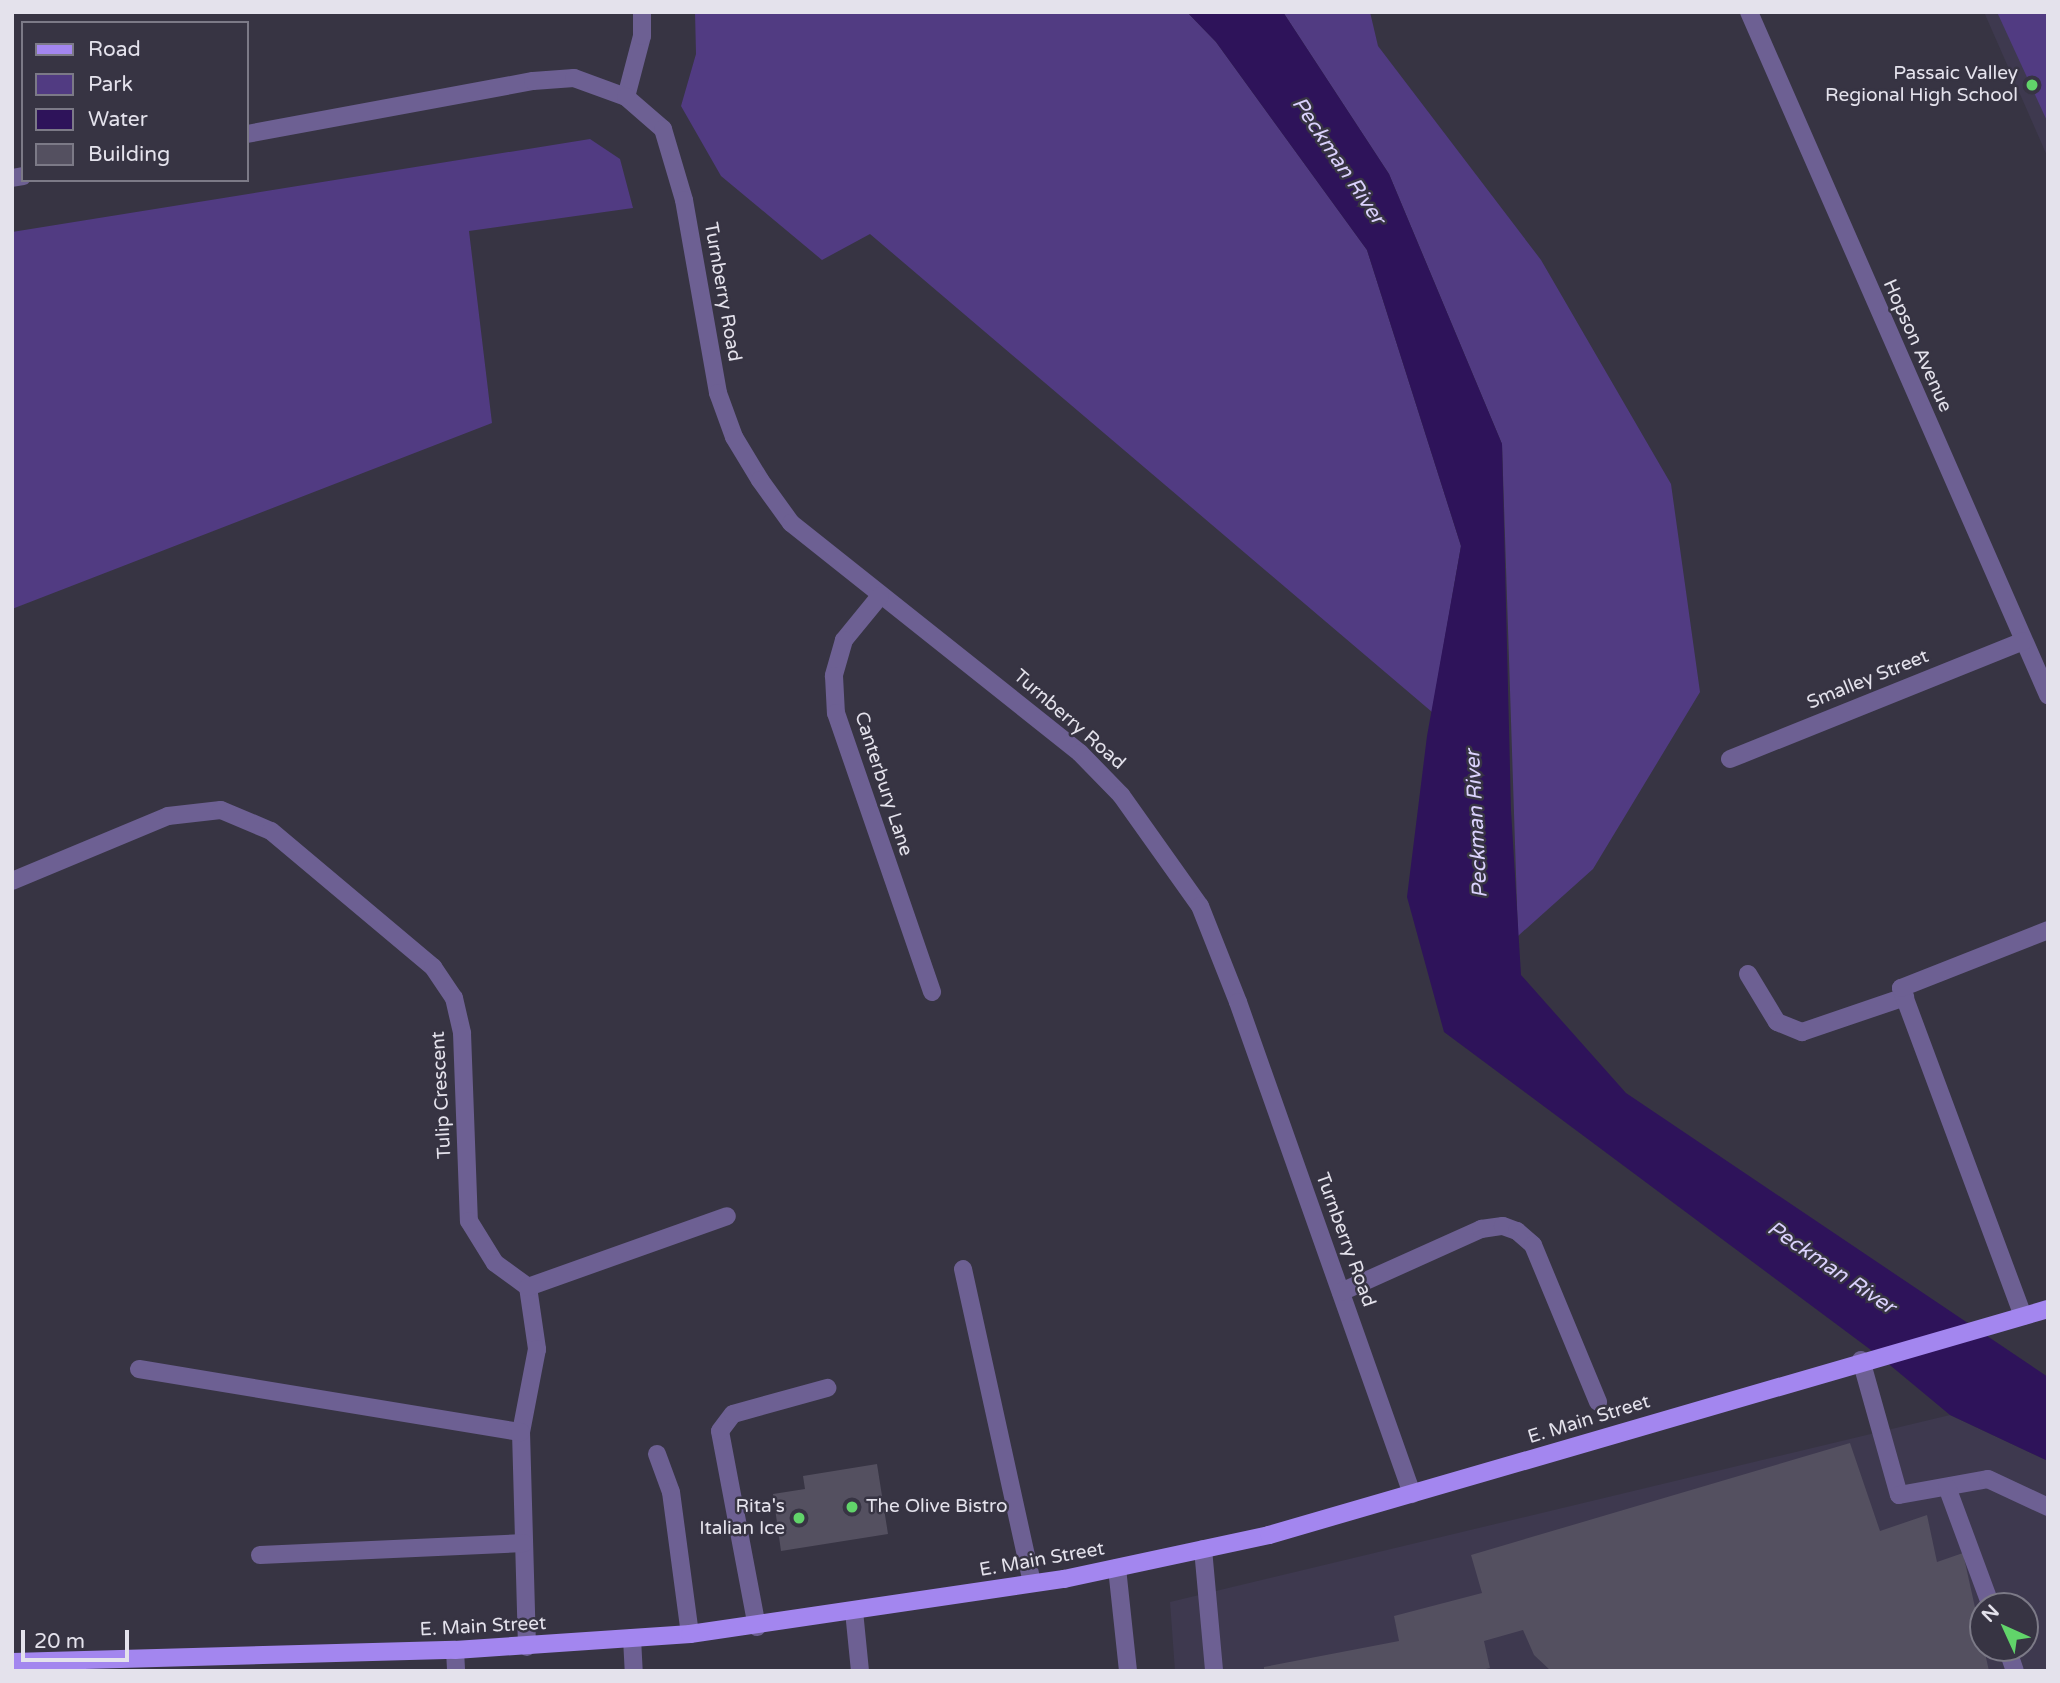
<!DOCTYPE html>
<style>
body{margin:0}
#map{position:relative;width:2060px;height:1683px;overflow:hidden;background:#373443;font-family:"Varela Round",sans-serif}
div>[style]{position:absolute}
.built>*{inset:0;background:#3e394f}
.green>*{inset:0;background:#513b82}
.water>*{inset:0;background:#2e135a}
.building>*{inset:0;background:#545060}
.minor>*{height:18px;margin:-9px;padding:0 9px;transform-origin:9px;border-radius:9px;background:#6d6093}
.major>*{height:18px;margin:-9px;padding:0 9px;transform-origin:9px;border-radius:9px;background:#a386ef}
.dots>*{width:19px;height:19px;translate:-50% -50%;box-sizing:border-box;border:4px solid #373443;border-radius:50%}
span{translate:-50% -50%;white-space:nowrap;text-align:center;line-height:1.15;-webkit-text-stroke:5px #373443;paint-order:stroke}
.poi-label{font-size:19px;color:#e4e2ec}
.right{translate:-100% -50%;text-align:right}
.left{translate:0 -50%;text-align:left}
.street-label{font-size:19px;color:#e4e2ec}
.water-label{font-size:21px;color:#dad1fc;font-style:italic}
.frame{position:absolute;inset:0;border:14px solid #e4e2ec;pointer-events:none}
.legend{position:absolute;left:21px;top:21px;width:228px;height:161px;box-sizing:border-box;background:#373443;border:2px solid #7c7a87;margin:0;padding:9px 12px;list-style:none;font-size:21px;color:#e4e2ec}
.legend li{display:flex;align-items:center;gap:14px;height:35px}
.legend b{width:35px;border:2px solid #7c7a87}
.north{position:absolute;left:1969px;top:1592px;width:70px;height:70px;box-sizing:border-box;background:#373443;border:2px solid #7c7a87;border-radius:50%;rotate:315deg;font-size:19px;font-weight:700;line-height:28px;text-align:center;color:#e4e2ec}
.north::after{content:'';display:block;margin:auto;width:24px;height:32px;background:#61d46a;clip-path:polygon(50% 0,100% 100%,50% 72%,0 100%)}
.scale{position:absolute;left:21px;top:1630px;width:108px;height:32px;box-sizing:border-box;border:4px solid #e4e2ec;border-top:0;padding-left:9px;font-size:21px;line-height:24px;white-space:nowrap;color:#e4e2ec;-webkit-text-stroke:5px #373443;paint-order:stroke}
</style>
<div id="map">
<div class="built">
<i style="clip-path:polygon(1984px 12px,2048px 12px,2048px 158px)"></i>
<i style="clip-path:polygon(evenodd,1950px 1415px,2048px 1461px,2048px 1671px,1175px 1671px,1170px 1602px,1950px 1415px,1983px 1606px,2025px 1606px,2025px 1648px,1983px 1648px,1983px 1606px)"></i>
</div>
<div class="green">
<i style="clip-path:polygon(695px 12px,1187px 12px,1216px 42px,1367px 250px,1461px 546px,1432px 712px,870px 234px,822px 260px,721px 176px,681px 106px,696px 54px)"></i>
<i style="clip-path:polygon(1283px 12px,1370px 12px,1378px 46px,1541px 260px,1671px 484px,1700px 692px,1593px 869px,1518px 936px,1502px 444px,1389px 174px)"></i>
<i style="clip-path:polygon(1997px 12px,2048px 12px,2048px 123px)"></i>
<i style="clip-path:polygon(590px 139px,620px 159px,633px 208px,469px 231px,492px 423px,12px 609px,12px 232px)"></i>
</div>
<div class="water">
<i style="clip-path:polygon(1187px 12px,1283px 12px,1389px 174px,1502px 444px,1511px 810px,1521px 975px,1626px 1093px,2048px 1377px,2048px 1461px,1950px 1415px,1879px 1356px,1444px 1032px,1407px 897px,1427px 736px,1461px 546px,1367px 250px,1216px 42px)"></i>
</div>
<div class="building">
<i style="clip-path:polygon(1850px 1443px,1880px 1531px,1927px 1515px,1937px 1562px,1963px 1553px,1989px 1671px,1551px 1671px,1534px 1655px,1523px 1630px,1484px 1641px,1490px 1668px,1477px 1671px,1264px 1671px,1264px 1667px,1399px 1641px,1394px 1616px,1482px 1593px,1471px 1555px)"></i>
<i style="clip-path:polygon(877px 1464px,888px 1534px,781px 1551px,773px 1494px,805px 1489px,803px 1476px)"></i>
</div>
<div class="minor">
<i style="left:1749px;top:12px;width:746px;rotate:66.36deg"></i>
<i style="left:626px;top:97px;width:63px;rotate:-75.3deg"></i>
<i style="left:642px;top:36px;width:24px;rotate:-90deg"></i>
<i style="left:247px;top:134px;width:291px;rotate:-10.5deg"></i>
<i style="left:533px;top:81px;width:41px;rotate:-4.2deg"></i>
<i style="left:574px;top:78px;width:55px;rotate:20.1deg"></i>
<i style="left:626px;top:97px;width:49px;rotate:40.9deg"></i>
<i style="left:663px;top:129px;width:74px;rotate:73.5deg"></i>
<i style="left:684px;top:200px;width:196px;rotate:80deg"></i>
<i style="left:718px;top:393px;width:47px;rotate:70deg"></i>
<i style="left:734px;top:437px;width:50px;rotate:58.8deg"></i>
<i style="left:760px;top:480px;width:53px;rotate:54.2deg"></i>
<i style="left:791px;top:523px;width:369px;rotate:38.5deg"></i>
<i style="left:1080px;top:753px;width:59px;rotate:45.7deg"></i>
<i style="left:1121px;top:795px;width:136px;rotate:54.6deg"></i>
<i style="left:1200px;top:906px;width:103px;rotate:68.4deg"></i>
<i style="left:1238px;top:1002px;width:522px;rotate:70.52deg"></i>
<i style="left:12px;top:178px;width:11px;rotate:-10deg"></i>
<i style="left:880px;top:596px;width:57px;rotate:129.3deg"></i>
<i style="left:844px;top:640px;width:37px;rotate:106deg"></i>
<i style="left:834px;top:676px;width:37px;rotate:87deg"></i>
<i style="left:836px;top:713px;width:295px;rotate:71deg"></i>
<i style="left:1730px;top:759px;width:316px;rotate:-21.9deg"></i>
<i style="left:12px;top:881px;width:169px;rotate:-22.6deg"></i>
<i style="left:168px;top:816px;width:53px;rotate:-6.5deg"></i>
<i style="left:221px;top:810px;width:54px;rotate:22.8deg"></i>
<i style="left:271px;top:831px;width:212px;rotate:40deg"></i>
<i style="left:433px;top:967px;width:37px;rotate:56deg"></i>
<i style="left:454px;top:998px;width:36px;rotate:77deg"></i>
<i style="left:462px;top:1033px;width:188px;rotate:87.9deg"></i>
<i style="left:469px;top:1221px;width:49px;rotate:58.2deg"></i>
<i style="left:495px;top:1263px;width:41px;rotate:36deg"></i>
<i style="left:528px;top:1287px;width:63px;rotate:81.7deg"></i>
<i style="left:537px;top:1349px;width:85px;rotate:100.9deg"></i>
<i style="left:521px;top:1432px;width:215px;rotate:88.4deg"></i>
<i style="left:1748px;top:974px;width:56px;rotate:58.9deg"></i>
<i style="left:1777px;top:1022px;width:27px;rotate:22deg"></i>
<i style="left:1802px;top:1032px;width:109px;rotate:-18.8deg"></i>
<i style="left:963px;top:1269px;width:321px;rotate:77.6deg"></i>
<i style="left:528px;top:1287px;width:211px;rotate:-19.6deg"></i>
<i style="left:1341px;top:1292px;width:154px;rotate:-24.2deg"></i>
<i style="left:1481px;top:1229px;width:22px;rotate:-8deg"></i>
<i style="left:1503px;top:1226px;width:15px;rotate:20deg"></i>
<i style="left:1517px;top:1231px;width:21px;rotate:41deg"></i>
<i style="left:1533px;top:1245px;width:170px;rotate:67.5deg"></i>
<i style="left:2023px;top:1316px;width:350px;rotate:-110.4deg"></i>
<i style="left:1901px;top:988px;width:158px;rotate:-21.5deg"></i>
<i style="left:1861px;top:1360px;width:140px;rotate:74.3deg"></i>
<i style="left:1899px;top:1495px;width:90px;rotate:-10.2deg"></i>
<i style="left:1988px;top:1479px;width:66px;rotate:25deg"></i>
<i style="left:139px;top:1369px;width:387px;rotate:9.4deg"></i>
<i style="left:657px;top:1454px;width:40px;rotate:69.8deg"></i>
<i style="left:671px;top:1492px;width:143px;rotate:82.4deg"></i>
<i style="left:1947px;top:1487px;width:127px;rotate:69.7deg"></i>
<i style="left:1203px;top:1549px;width:122px;rotate:84.8deg"></i>
<i style="left:260px;top:1555px;width:264px;rotate:-2.6deg"></i>
<i style="left:1117px;top:1568px;width:104px;rotate:83.9deg"></i>
<i style="left:854px;top:1611px;width:60px;rotate:84.3deg"></i>
<i style="left:757px;top:1627px;width:199px;rotate:-100.7deg"></i>
<i style="left:720px;top:1431px;width:21px;rotate:-53deg"></i>
<i style="left:733px;top:1414px;width:98px;rotate:-15.5deg"></i>
<i style="left:632px;top:1638px;width:33px;rotate:87deg"></i>
<i style="left:2007px;top:1648px;width:24px;rotate:71deg"></i>
<i style="left:455px;top:1650px;width:21px;rotate:87deg"></i>
</div>
<div class="major">
<i style="left:12px;top:1662px;width:443px;rotate:-1.6deg"></i>
<i style="left:455px;top:1650px;width:236px;rotate:-3.9deg"></i>
<i style="left:690px;top:1634px;width:378px;rotate:-8.4deg"></i>
<i style="left:1064px;top:1579px;width:210px;rotate:-12.1deg"></i>
<i style="left:1269px;top:1535px;width:811px;rotate:-16.18deg"></i>
</div>
<div class="dots">
<i style="left:2032px;top:85px;background:#61d46a"></i>
<i style="left:852px;top:1507px;background:#61d46a"></i>
<i style="left:799px;top:1518px;background:#61d46a"></i>
</div>
<div class="poi-label">
<span class="right" style="left:2018px;top:85px">Passaic Valley<br>Regional High School</span>
<span class="right" style="left:785px;top:1518px">Rita's<br>Italian Ice</span>
<span class="left" style="left:866px;top:1507px">The Olive Bistro</span>
</div>
<div class="street-label">
<span style="left:722px;top:292px;rotate:80deg">Turnberry Road</span>
<span style="left:1917px;top:346px;rotate:66deg">Hopson Avenue</span>
<span style="left:1868px;top:680px;rotate:-22deg">Smalley Street</span>
<span style="left:1069px;top:720px;rotate:41deg">Turnberry Road</span>
<span style="left:883px;top:784px;rotate:72deg">Canterbury Lane</span>
<span style="left:442px;top:1095px;rotate:-93deg">Tulip Crescent</span>
<span style="left:1345px;top:1240px;rotate:70deg">Turnberry Road</span>
<span style="left:1589px;top:1420px;rotate:-17deg">E. Main Street</span>
<span style="left:1042px;top:1560px;rotate:-10deg">E. Main Street</span>
<span style="left:483px;top:1627px;rotate:-3deg">E. Main Street</span>
</div>
<div class="water-label">
<span style="left:1338px;top:161px;rotate:56deg">Peckman River</span>
<span style="left:1477px;top:824px;rotate:-93deg">Peckman River</span>
<span style="left:1831px;top:1268px;rotate:34deg">Peckman River</span>
</div>
<div class="frame"></div>
<ul class="legend">
<li><b style="height:9px;background:#a386ef"></b>Road</li>
<li><b style="height:19px;background:#513b82"></b>Park</li>
<li><b style="height:19px;background:#2e135a"></b>Water</li>
<li><b style="height:19px;background:#545060"></b>Building</li>
</ul>
<div class="north">N</div>
<div class="scale">20 m</div>
</div>
